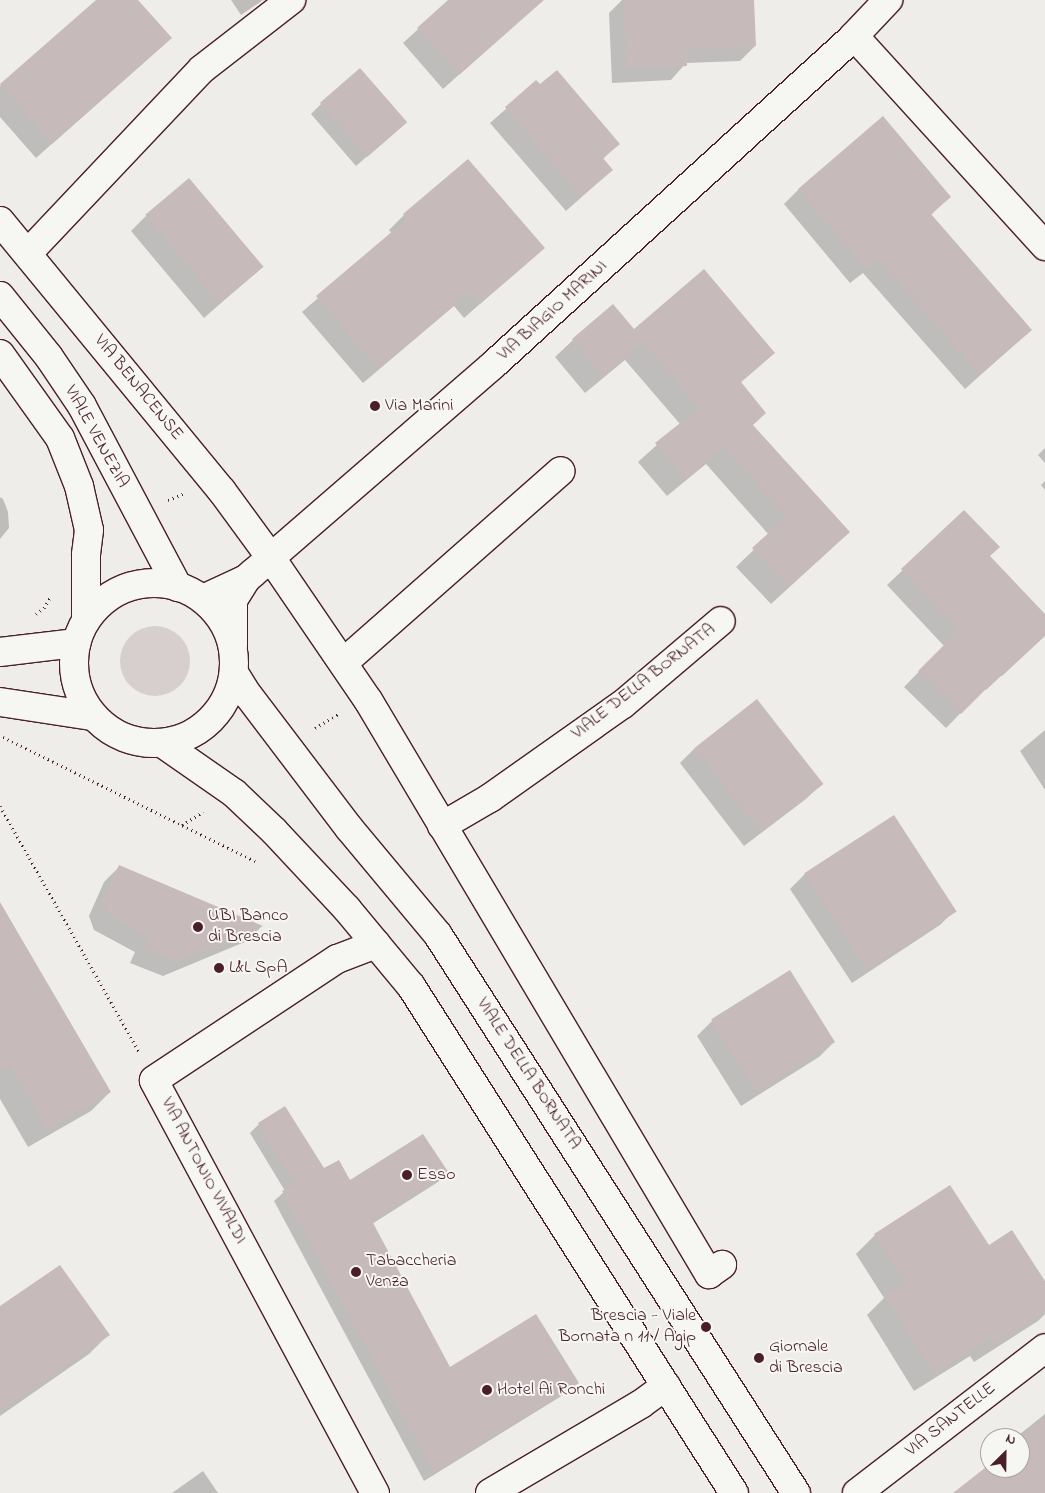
<!DOCTYPE html>
<style>
body{margin:0}
#map{position:relative;width:1045px;height:1493px;overflow:hidden;background:#efedea;font-family:"Indie Flower",sans-serif}
div>[style]{position:absolute}
.green>*{inset:0;background:#d7cfce}
.round{border-radius:50%}
.shadow>*{inset:0;background:#0003}
.building>*{inset:0;background:#c6babb;transform-origin:0 0}
.path>*{height:3px;margin-top:-1.5px;transform-origin:0;background:repeating-linear-gradient(90deg,#4a1f2b 0 1px,transparent 0 5px)}
.roads{filter:drop-shadow(1px 0 #4a1f2b) drop-shadow(-1px 0 #4a1f2b) drop-shadow(0 1px #4a1f2b) drop-shadow(0 -1px #4a1f2b)}
.minor>*{height:28px;margin:-14px;padding:0 14px;transform-origin:14px;border-radius:14px;background:#f6f6f2}
.major>*{height:28px;margin:-14px;padding:0 14px;transform-origin:14px;border-radius:14px;background:#f6f6f2}
.major>.ring{margin:-14px;padding:0;box-sizing:content-box;background:none;border:28px solid #f6f6f2;border-radius:50%}
.dots>*{width:14px;height:14px;translate:-50% -50%;box-sizing:border-box;border:2px solid #f6f6f2;border-radius:50%}
span{translate:-50% -50%;white-space:nowrap;text-align:center;line-height:1.15;-webkit-text-stroke:4px #f6f6f2;paint-order:stroke}
.street-label{font-size:18px;color:#4a1f2b}
.poi-label{font-size:18px;color:#4a1f2b}
.left{translate:0 -50%;text-align:left}
.right{translate:-100% -50%;text-align:right}
.north{position:absolute;left:980px;top:1428px;width:50px;height:50px;box-sizing:border-box;background:#f6f6f2;border:1px solid #b1a0a2;border-radius:50%;rotate:23deg;font-size:14px;font-weight:700;line-height:20px;text-align:center;color:#4a1f2b}
.north::after{content:'';display:block;margin:auto;width:18px;height:22px;background:#4a1f2b;clip-path:polygon(50% 0,100% 100%,50% 72%,0 100%)}
</style>
<div id="map">
<div class="green">
<i class="round" style="left:120px;top:626px;width:70px;height:70px"></i>
</div>
<div class="shadow">
<i style="clip-path:polygon(98px 0,137px 0,171px 38px,36px 158px,0 117px,0 86px)"></i>
<i style="clip-path:polygon(231px 0,263px 0,241px 15px)"></i>
<i style="clip-path:polygon(450px 0,532px 0,537px 5px,443px 89px,403px 43px)"></i>
<i style="clip-path:polygon(622px 0,753px 0,755px 46px,740px 61px,686px 63px,671px 80px,612px 83px,609px 13px)"></i>
<i style="clip-path:polygon(536px 82px,618px 144px,602px 160px,612px 170px,566px 211px,490px 123px)"></i>
<i style="clip-path:polygon(321px 104px,395px 132px,356px 166px,311px 114px)"></i>
<i style="clip-path:polygon(467px 161px,543px 248px,464px 318px,454px 306px,363px 383px,302px 312px,392px 234px,389px 230px,404px 215px)"></i>
<i style="clip-path:polygon(799px 189px,949px 197px,930px 216px,1031px 330px,965px 389px,863px 273px,850px 283px,784px 204px)"></i>
<i style="clip-path:polygon(146px 216px,262px 267px,204px 318px,131px 231px)"></i>
<i style="clip-path:polygon(634px 330px,774px 353px,740px 383px,752px 426px,831px 549px,771px 604px,736px 567px,769px 535px,706px 464px,667px 496px,638px 462px,680px 424px,625px 360px,585px 393px,555px 357px,573px 340px)"></i>
<i style="clip-path:polygon(1045px 448px,1045px 463px,1038px 455px)"></i>
<i style="clip-path:polygon(1045px 481px,1045px 490px,1041px 485px)"></i>
<i style="clip-path:polygon(0 497px,3px 499px,8px 512px,9px 528px,0 539px)"></i>
<i style="clip-path:polygon(964px 512px,989px 556px,1045px 616px,1045px 635px,986px 690px,984px 689px,946px 728px,904px 687px,944px 646px,887px 585px)"></i>
<i style="clip-path:polygon(1045px 730px,1045px 790px,1020px 751px)"></i>
<i style="clip-path:polygon(695px 748px,821px 784px,806px 799px,744px 846px,680px 763px)"></i>
<i style="clip-path:polygon(119px 867px,261px 927px,247px 941px,163px 976px,130px 963px,135px 952px,94px 930px,89px 916px,104px 882px)"></i>
<i style="clip-path:polygon(805px 874px,955px 910px,940px 925px,852px 983px,790px 889px)"></i>
<i style="clip-path:polygon(0 904px,110px 1092px,91px 1111px,28px 1147px,0 1099px)"></i>
<i style="clip-path:polygon(712px 1021px,834px 1042px,819px 1057px,741px 1106px,697px 1036px)"></i>
<i style="clip-path:polygon(259px 1124px,324px 1170px,350px 1182px,447px 1173px,438px 1182px,372px 1224px,450px 1369px,578px 1383px,568px 1392px,424px 1481px,274px 1201px,285px 1191px,250px 1133px)"></i>
<i style="clip-path:polygon(875px 1235px,989px 1247px,1045px 1283px,1045px 1314px,1038px 1321px,974px 1362px,970px 1356px,914px 1391px,867px 1315px,884px 1298px,856px 1254px)"></i>
<i style="clip-path:polygon(0 1308px,108px 1335px,89px 1354px,0 1416px)"></i>
<i style="clip-path:polygon(1045px 1414px,1045px 1493px,955px 1493px,990px 1465px,990px 1468px,1020px 1468px,1020px 1438px,1015px 1438px)"></i>
<i style="clip-path:polygon(203px 1471px,218px 1493px,172px 1493px)"></i>
</div>
<div class="building">
<i style="clip-path:polygon(96px 0,138px 0,172px 38px,52px 144px,0 84px)"></i>
<i style="clip-path:polygon(448px 0,544px 0,459px 75px,417px 28px)"></i>
<i style="clip-path:polygon(624px 0,754px 0,756px 46px,686px 49px,687px 66px,626px 68px)"></i>
<i style="left:360px;top:68px;width:72px;height:53px;rotate:49deg"></i>
<i style="clip-path:polygon(557px 70px,620px 144px,603px 158px,613px 170px,581px 197px,505px 107px,536px 80px,540px 84px)"></i>
<i style="clip-path:polygon(883px 116px,951px 197px,931px 214px,1032px 330px,980px 375px,878px 259px,866px 269px,798px 189px)"></i>
<i style="clip-path:polygon(468px 159px,545px 248px,480px 304px,470px 292px,379px 369px,316px 296px,407px 219px,403px 214px)"></i>
<i style="left:189px;top:178px;width:116px;height:57px;rotate:50deg"></i>
<i style="clip-path:polygon(704px 269px,775px 353px,741px 382px,766px 413px,753px 425px,850px 532px,789px 587px,752px 548px,786px 517px,724px 447px,685px 480px,655px 443px,699px 408px,643px 343px,603px 377px,572px 339px,613px 304px,634px 329px)"></i>
<i style="clip-path:polygon(964px 510px,1000px 547px,990px 556px,1045px 614px,1045px 636px,1002px 676px,1000px 675px,961px 714px,918px 671px,958px 631px,901px 569px)"></i>
<i style="left:757px;top:699px;width:108px;height:79px;rotate:52deg"></i>
<i style="left:894px;top:815px;width:115px;height:107px;rotate:57deg"></i>
<i style="clip-path:polygon(119px 865px,263px 926px,178px 961px,144px 948px,149px 936px,109px 915px,103px 900px)"></i>
<i style="clip-path:polygon(0 902px,111px 1092px,48px 1129px,10px 1065px,0 1071px)"></i>
<i style="left:790px;top:970px;width:85px;height:93px;rotate:58deg"></i>
<i style="clip-path:polygon(285px 1106px,324px 1168px,339px 1160px,350px 1180px,423px 1134px,449px 1173px,372px 1221px,450px 1367px,536px 1314px,579px 1383px,434px 1473px,282px 1191px,296px 1184px,258px 1123px)"></i>
<i style="clip-path:polygon(950px 1185px,989px 1245px,1012px 1230px,1045px 1281px,1045px 1311px,993px 1344px,990px 1338px,934px 1373px,885px 1295px,906px 1283px,874px 1234px)"></i>
<i style="clip-path:polygon(60px 1265px,110px 1335px,0 1411px,0 1306px)"></i>
<i style="clip-path:polygon(1045px 1419px,1045px 1493px,953px 1493px,990px 1464px,990px 1468px,1020px 1468px,1020px 1439px)"></i>
</div>
<div class="path">
<i style="left:168px;top:500px;width:16px;rotate:-22deg"></i>
<i style="left:36px;top:614px;width:10px;rotate:-37deg"></i>
<i style="left:44px;top:608px;width:14px;rotate:-60deg"></i>
<i style="left:315px;top:728px;width:27px;rotate:-31deg"></i>
<i style="left:3px;top:737px;width:281px;rotate:26.2deg"></i>
<i style="left:0;top:806px;width:283px;rotate:60.5deg"></i>
<i style="left:182px;top:825px;width:25px;rotate:-32deg"></i>
</div>
<div class="roads">
<div class="minor">
<i style="left:854px;top:36px;width:284px;rotate:47.7deg"></i>
<i style="left:0;top:221px;width:350px;rotate:50.6deg"></i>
<i style="left:222px;top:491px;width:83px;rotate:53.8deg"></i>
<i style="left:271px;top:558px;width:172px;rotate:55.7deg"></i>
<i style="left:368px;top:700px;width:668px;rotate:59.29deg"></i>
<i style="left:709px;top:1274px;width:16px;rotate:-35deg"></i>
<i style="left:28px;top:253px;width:253px;rotate:-46.6deg"></i>
<i style="left:202px;top:69px;width:113px;rotate:-37.8deg"></i>
<i style="left:0;top:296px;width:78px;rotate:51.2deg"></i>
<i style="left:49px;top:357px;width:59px;rotate:56deg"></i>
<i style="left:82px;top:406px;width:205px;rotate:62.1deg"></i>
<i style="left:0;top:354px;width:103px;rotate:54.5deg"></i>
<i style="left:60px;top:438px;width:52px;rotate:68.4deg"></i>
<i style="left:79px;top:486px;width:45px;rotate:77.2deg"></i>
<i style="left:89px;top:530px;width:25px;rotate:97deg"></i>
<i style="left:86px;top:555px;width:65px;rotate:90deg"></i>
<i style="left:203px;top:599px;width:47px;rotate:-24.9deg"></i>
<i style="left:246px;top:579px;width:9px;rotate:-41deg"></i>
<i style="left:253px;top:573px;width:318px;rotate:-40.9deg"></i>
<i style="left:493px;top:365px;width:488px;rotate:-42.3deg"></i>
<i style="left:854px;top:36px;width:50px;rotate:-46.6deg"></i>
<i style="left:233px;top:645px;width:45px;rotate:-90deg"></i>
<i style="left:233px;top:600px;width:25px;rotate:-58deg"></i>
<i style="left:343px;top:663px;width:290px;rotate:-41.4deg"></i>
<i style="left:442px;top:826px;width:56px;rotate:-30.3deg"></i>
<i style="left:490px;top:798px;width:163px;rotate:-35.3deg"></i>
<i style="left:623px;top:704px;width:128px;rotate:-40.3deg"></i>
<i style="left:375px;top:1493px;width:468px;rotate:-118.2deg"></i>
<i style="left:154px;top:1080px;width:219px;rotate:-33.5deg"></i>
<i style="left:337px;top:959px;width:42px;rotate:-21deg"></i>
<i style="left:490px;top:1493px;width:175px;rotate:-30.5deg"></i>
<i style="left:641px;top:1404px;width:31px;rotate:-36deg"></i>
<i style="left:857px;top:1493px;width:237px;rotate:-37.6deg"></i>
</div>
<div class="major">
<i class="ring" style="left:74px;top:583px;width:132px;height:132px"></i>
<i style="left:0;top:652px;width:77px;rotate:-6.8deg"></i>
<i style="left:234px;top:673px;width:26px;rotate:58deg"></i>
<i style="left:248px;top:695px;width:167px;rotate:52.8deg"></i>
<i style="left:349px;top:828px;width:139px;rotate:50.2deg"></i>
<i style="left:438px;top:935px;width:663px;rotate:57.32deg"></i>
<i style="left:0;top:702px;width:94px;rotate:8.6deg"></i>
<i style="left:162px;top:743px;width:88px;rotate:34.8deg"></i>
<i style="left:234px;top:793px;width:55px;rotate:43.5deg"></i>
<i style="left:274px;top:831px;width:107px;rotate:46.9deg"></i>
<i style="left:347px;top:909px;width:100px;rotate:50.3deg"></i>
<i style="left:411px;top:986px;width:601px;rotate:57.5deg"></i>
</div>
</div>
<div class="dots">
<i style="left:375px;top:406px;background:#4a1f2b"></i>
<i style="left:198px;top:927px;background:#4a1f2b"></i>
<i style="left:219px;top:968px;background:#4a1f2b"></i>
<i style="left:407px;top:1175px;background:#4a1f2b"></i>
<i style="left:356px;top:1272px;background:#4a1f2b"></i>
<i style="left:706px;top:1327px;background:#4a1f2b"></i>
<i style="left:759px;top:1358px;background:#4a1f2b"></i>
<i style="left:487px;top:1390px;background:#4a1f2b"></i>
</div>
<div class="street-label">
<span style="left:553px;top:311px;rotate:-42deg">VIA BIAGIO MARINI</span>
<span style="left:138px;top:388px;rotate:51deg">VIA BENACENSE</span>
<span style="left:96px;top:437px;rotate:61deg">VIALE VENEZIA</span>
<span style="left:644px;top:682px;rotate:-38deg">VIALE DELLA BORNATA</span>
<span style="left:528px;top:1074px;rotate:57deg">VIALE DELLA BORNATA</span>
<span style="left:203px;top:1171px;rotate:62deg">VIA ANTONIO VIVALDI</span>
<span style="left:951px;top:1420px;rotate:-38deg">VIA SANTELLE</span>
</div>
<div class="poi-label">
<span class="left" style="left:385px;top:406px">Via Marini</span>
<span class="left" style="left:208px;top:927px">UBI Banco<br>di Brescia</span>
<span class="left" style="left:229px;top:968px">L&amp;L SpA</span>
<span class="left" style="left:417px;top:1175px">Esso</span>
<span class="left" style="left:366px;top:1272px">Tabaccheria<br>Venza</span>
<span class="right" style="left:696px;top:1327px">Brescia - Viale<br>Bornata n 11 / Agip</span>
<span class="left" style="left:769px;top:1358px">Giornale<br>di Brescia</span>
<span class="left" style="left:497px;top:1390px">Hotel Ai Ronchi</span>
</div>
<div class="north">N</div>
</div>
